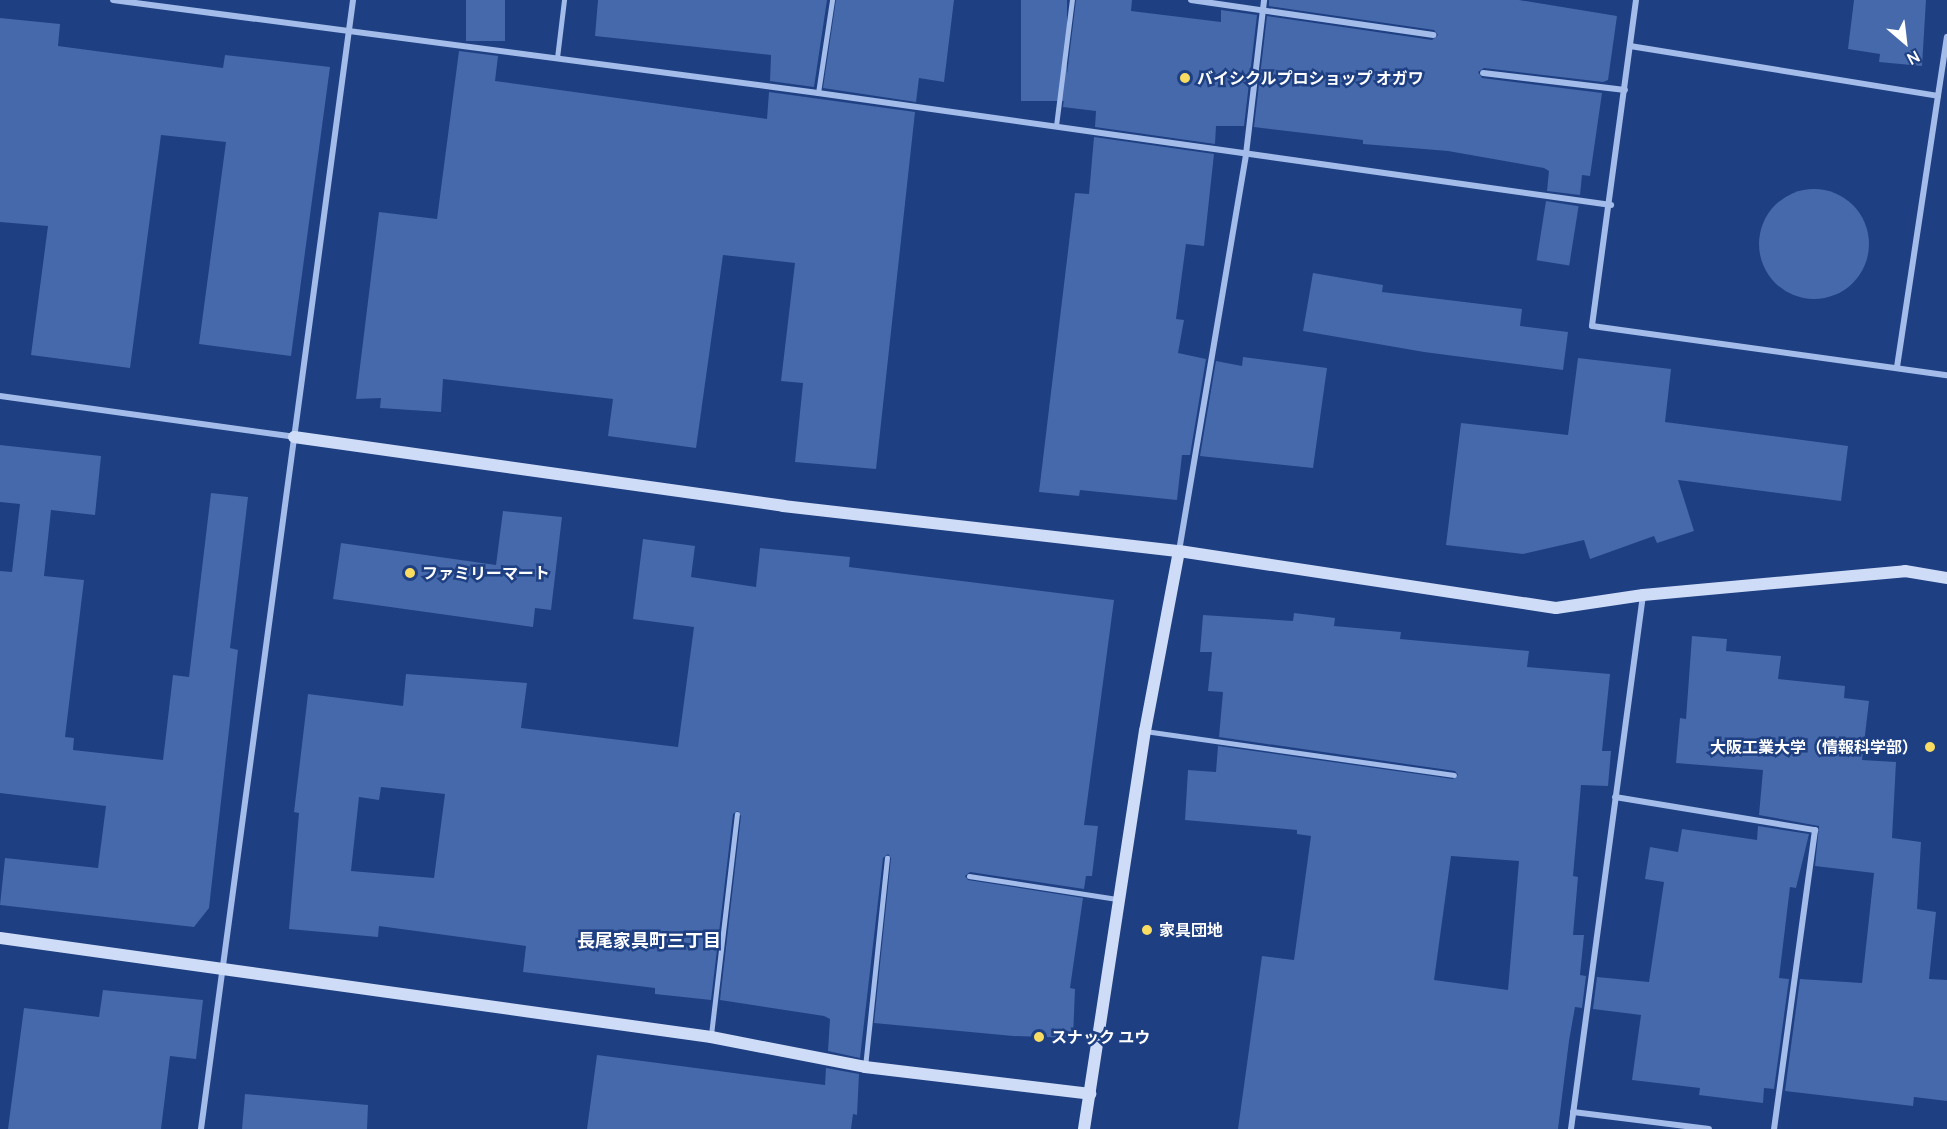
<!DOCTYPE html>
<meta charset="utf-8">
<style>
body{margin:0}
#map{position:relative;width:1947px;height:1129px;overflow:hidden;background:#1e3f82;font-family:Manrope,"Noto Sans JP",sans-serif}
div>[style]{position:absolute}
.building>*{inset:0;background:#4669ab;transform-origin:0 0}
.round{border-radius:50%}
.lane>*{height:4.5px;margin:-2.25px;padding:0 2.25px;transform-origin:2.25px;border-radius:2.25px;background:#a3bce9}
.street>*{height:6px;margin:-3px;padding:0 3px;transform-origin:3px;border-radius:3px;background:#a3bce9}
.secondary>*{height:12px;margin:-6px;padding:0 6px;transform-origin:6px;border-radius:6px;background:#cedcf7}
.dots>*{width:16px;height:16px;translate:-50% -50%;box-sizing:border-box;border:3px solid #1e3f82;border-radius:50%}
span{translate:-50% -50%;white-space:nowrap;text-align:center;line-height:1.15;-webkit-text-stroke:5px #1e3f82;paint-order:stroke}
.poi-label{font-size:16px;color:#fff;font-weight:700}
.left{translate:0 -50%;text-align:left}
.right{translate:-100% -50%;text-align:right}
.neighbourhood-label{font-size:18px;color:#fff;font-weight:700}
.north{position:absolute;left:1875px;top:12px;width:60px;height:60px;-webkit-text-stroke:4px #1e3f82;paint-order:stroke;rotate:152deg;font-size:16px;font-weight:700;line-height:24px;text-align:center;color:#fff}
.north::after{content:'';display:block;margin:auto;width:21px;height:27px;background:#fff;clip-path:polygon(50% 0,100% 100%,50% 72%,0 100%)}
</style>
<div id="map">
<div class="building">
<i style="left:466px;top:0;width:39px;height:41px"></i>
<i style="clip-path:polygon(598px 0,827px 0,814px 87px,770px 81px,771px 55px,595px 36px)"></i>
<i style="clip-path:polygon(836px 0,954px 0,944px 82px,919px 78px,916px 102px,823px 88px)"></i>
<i style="left:1021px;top:0;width:46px;height:101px"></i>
<i style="clip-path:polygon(1076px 0,1132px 0,1131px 11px,1221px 22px,1221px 10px,1257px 15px,1244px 126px,1216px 126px,1215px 144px,1095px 127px,1096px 111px,1063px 107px)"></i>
<i style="clip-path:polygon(1269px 0,1519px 0,1617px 16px,1608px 80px,1603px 82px,1484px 68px,1478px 72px,1482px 78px,1602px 93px,1590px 176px,1582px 175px,1580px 195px,1547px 191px,1549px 171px,1544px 168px,1448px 151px,1363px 144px,1363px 140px,1254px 127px,1267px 16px,1432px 40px,1438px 35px,1434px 30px,1269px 6px)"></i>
<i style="clip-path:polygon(1854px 0,1926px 0,1922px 66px,1879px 62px,1880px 54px,1848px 49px)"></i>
<i style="clip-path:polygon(0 18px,60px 24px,58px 46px,223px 68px,225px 55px,330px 67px,291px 356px,199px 344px,226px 142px,161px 135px,130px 368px,31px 355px,48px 226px,0 222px)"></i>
<i style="clip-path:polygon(459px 51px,498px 56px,495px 81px,767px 119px,769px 92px,915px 112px,876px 469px,795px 462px,803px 383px,781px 381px,795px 263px,723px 255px,696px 448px,608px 436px,613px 399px,443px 379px,441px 412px,380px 408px,381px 398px,356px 399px,379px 212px,437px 219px)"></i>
<i style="clip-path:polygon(1094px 137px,1214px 154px,1204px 246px,1186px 244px,1176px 319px,1184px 320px,1178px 353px,1206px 359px,1190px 455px,1182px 455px,1177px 500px,1080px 490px,1079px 496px,1039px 492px,1075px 193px,1089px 194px)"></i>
<i class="round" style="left:1759px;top:189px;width:110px;height:110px"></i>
<i style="left:1546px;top:201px;width:33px;height:60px;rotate:9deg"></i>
<i style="clip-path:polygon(1313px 273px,1383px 285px,1382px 292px,1522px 309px,1520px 326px,1568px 332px,1563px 370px,1424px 352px,1303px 331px)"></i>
<i style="clip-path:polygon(1243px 357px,1327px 368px,1313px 468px,1200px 456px,1216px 361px,1242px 366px)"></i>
<i style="clip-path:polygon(1578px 358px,1671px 369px,1665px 422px,1848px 446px,1841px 501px,1678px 480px,1694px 531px,1657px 543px,1654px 536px,1590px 559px,1584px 540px,1523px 554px,1446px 545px,1461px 423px,1568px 435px)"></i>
<i style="clip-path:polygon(0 445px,101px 456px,95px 515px,51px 510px,44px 576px,84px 580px,65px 737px,74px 738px,73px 750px,163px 760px,173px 675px,189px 677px,211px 493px,248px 497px,230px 648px,238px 650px,209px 908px,194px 927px,0 905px,5px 858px,98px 868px,106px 806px,0 793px,0 571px,12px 572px,20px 504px,0 502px)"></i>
<i style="clip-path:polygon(503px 511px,562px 517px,551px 610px,535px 608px,533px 627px,333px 599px,341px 543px,496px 565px)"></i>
<i style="clip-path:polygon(evenodd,643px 539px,695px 546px,691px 577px,756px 587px,760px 548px,850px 557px,849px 567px,1114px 600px,1084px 825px,1098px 826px,1092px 876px,1086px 876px,1084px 889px,970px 872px,965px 876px,968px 880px,1083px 898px,1070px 988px,1075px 989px,1073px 1038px,1013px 1036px,874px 1023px,891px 858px,888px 854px,883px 858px,860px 1058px,828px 1051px,830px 1019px,824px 1016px,720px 1000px,741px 816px,738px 811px,733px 814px,711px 1000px,655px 994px,655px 988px,523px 972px,526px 946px,379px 926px,378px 937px,289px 929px,299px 813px,294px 812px,308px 694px,403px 706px,406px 674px,527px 683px,521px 728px,678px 747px,694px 627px,633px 619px,643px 539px,381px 787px,445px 794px,434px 878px,351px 871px,359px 797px,379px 800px,381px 787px)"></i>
<i style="clip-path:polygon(evenodd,1294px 613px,1335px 618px,1334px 626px,1401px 632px,1400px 639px,1529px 651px,1527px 667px,1610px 674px,1602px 751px,1611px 751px,1608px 786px,1581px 785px,1573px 876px,1578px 877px,1573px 935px,1584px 935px,1580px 975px,1586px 976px,1582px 1008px,1575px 1007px,1569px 1041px,1558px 1129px,1238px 1129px,1262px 956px,1294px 960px,1311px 836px,1297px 834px,1297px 830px,1185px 820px,1188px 770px,1216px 772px,1218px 746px,1453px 779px,1458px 775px,1455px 771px,1219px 737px,1223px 692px,1208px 691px,1212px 652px,1200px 652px,1203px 615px,1293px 621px,1294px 613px,1451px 856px,1519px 861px,1508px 990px,1434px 980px,1451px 856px)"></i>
<i style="clip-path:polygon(1692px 636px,1727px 639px,1726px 651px,1781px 656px,1778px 679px,1845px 686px,1844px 698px,1869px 701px,1862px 760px,1896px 762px,1892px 838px,1921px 842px,1917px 909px,1936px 912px,1929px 979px,1947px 980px,1947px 1101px,1914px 1097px,1913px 1106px,1785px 1091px,1800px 979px,1862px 983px,1874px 873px,1815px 866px,1819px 826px,1759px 815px,1763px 770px,1676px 763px,1680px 718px,1686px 719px)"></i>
<i style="clip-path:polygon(1758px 826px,1809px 834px,1796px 888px,1790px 887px,1779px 978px,1789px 979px,1774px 1089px,1764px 1088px,1763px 1103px,1699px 1095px,1700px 1088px,1632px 1080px,1641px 1015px,1593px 1009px,1597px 977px,1649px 982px,1664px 882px,1645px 879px,1650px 847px,1678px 852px,1682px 829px,1757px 840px)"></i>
<i style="clip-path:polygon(103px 990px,203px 1000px,196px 1059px,170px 1056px,161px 1129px,8px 1129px,24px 1008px,99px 1017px)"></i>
<i style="clip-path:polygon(597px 1055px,825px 1085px,826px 1068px,859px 1074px,857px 1115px,853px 1114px,851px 1129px,587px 1129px)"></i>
<i style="clip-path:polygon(245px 1094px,368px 1105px,367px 1129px,242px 1129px)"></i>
</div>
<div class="lane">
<i style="left:557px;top:58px;width:58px;rotate:-83.1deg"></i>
<i style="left:818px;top:93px;width:94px;rotate:-81.4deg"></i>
<i style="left:1056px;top:126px;width:127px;rotate:-82.8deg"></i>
<i style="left:1145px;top:731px;width:312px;rotate:8.1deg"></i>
<i style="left:969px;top:876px;width:151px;rotate:8.8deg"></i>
<i style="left:711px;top:1035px;width:222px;rotate:-83.3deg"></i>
<i style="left:865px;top:1067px;width:210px;rotate:-84deg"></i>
</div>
<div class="street">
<i style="left:113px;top:0;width:711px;rotate:7.51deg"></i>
<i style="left:818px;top:93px;width:801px;rotate:8.04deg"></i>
<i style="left:1191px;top:0;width:245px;rotate:8.2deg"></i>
<i style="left:1636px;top:0;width:329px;rotate:97.7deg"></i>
<i style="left:1592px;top:326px;width:358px;rotate:7.9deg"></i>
<i style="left:1630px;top:46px;width:312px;rotate:9.2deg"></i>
<i style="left:1483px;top:73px;width:143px;rotate:6.8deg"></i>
<i style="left:1897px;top:367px;width:334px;rotate:-81.4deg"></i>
<i style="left:0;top:396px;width:297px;rotate:7.9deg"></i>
<i style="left:1179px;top:551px;width:403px;rotate:-80.4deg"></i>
<i style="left:1246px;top:154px;width:155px;rotate:-83.3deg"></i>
<i style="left:1615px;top:797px;width:203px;rotate:9.4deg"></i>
<i style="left:1815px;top:830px;width:302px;rotate:97.8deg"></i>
<i style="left:1573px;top:1112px;width:137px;rotate:7.1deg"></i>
<i style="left:201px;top:1129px;width:1139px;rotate:-82.33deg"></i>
<i style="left:1571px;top:1129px;width:539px;rotate:-82.32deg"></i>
</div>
<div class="secondary">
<i style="left:294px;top:437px;width:494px;rotate:8deg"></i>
<i style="left:783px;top:506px;width:399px;rotate:6.5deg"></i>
<i style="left:1179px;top:551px;width:381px;rotate:8.6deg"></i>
<i style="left:1556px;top:608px;width:88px;rotate:-8.5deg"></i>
<i style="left:1643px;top:595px;width:263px;rotate:-5.2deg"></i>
<i style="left:1905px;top:571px;width:43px;rotate:9.5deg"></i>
<i style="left:0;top:938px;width:718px;rotate:7.93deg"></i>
<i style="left:711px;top:1037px;width:157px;rotate:11deg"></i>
<i style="left:865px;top:1067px;width:227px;rotate:6.8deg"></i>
<i style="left:1084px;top:1129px;width:403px;rotate:-81.3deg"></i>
<i style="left:1145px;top:731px;width:183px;rotate:-79.3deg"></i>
</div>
<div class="dots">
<i style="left:1185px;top:78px;background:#f8dd62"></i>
<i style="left:410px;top:573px;background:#f8dd62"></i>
<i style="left:1930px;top:747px;background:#f8dd62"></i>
<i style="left:1147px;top:930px;background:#f8dd62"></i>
<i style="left:1039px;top:1037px;background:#f8dd62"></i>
</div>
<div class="poi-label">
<span class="left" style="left:1197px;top:78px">バイシクルプロショップ オガワ</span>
<span class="left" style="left:422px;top:573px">ファミリーマート</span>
<span class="right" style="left:1918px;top:747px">大阪工業大学（情報科学部）</span>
<span class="left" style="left:1159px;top:930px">家具団地</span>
<span class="left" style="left:1051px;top:1037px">スナック ユウ</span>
</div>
<div class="neighbourhood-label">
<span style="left:649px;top:940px">長尾家具町三丁目</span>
</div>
<div class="north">N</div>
</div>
